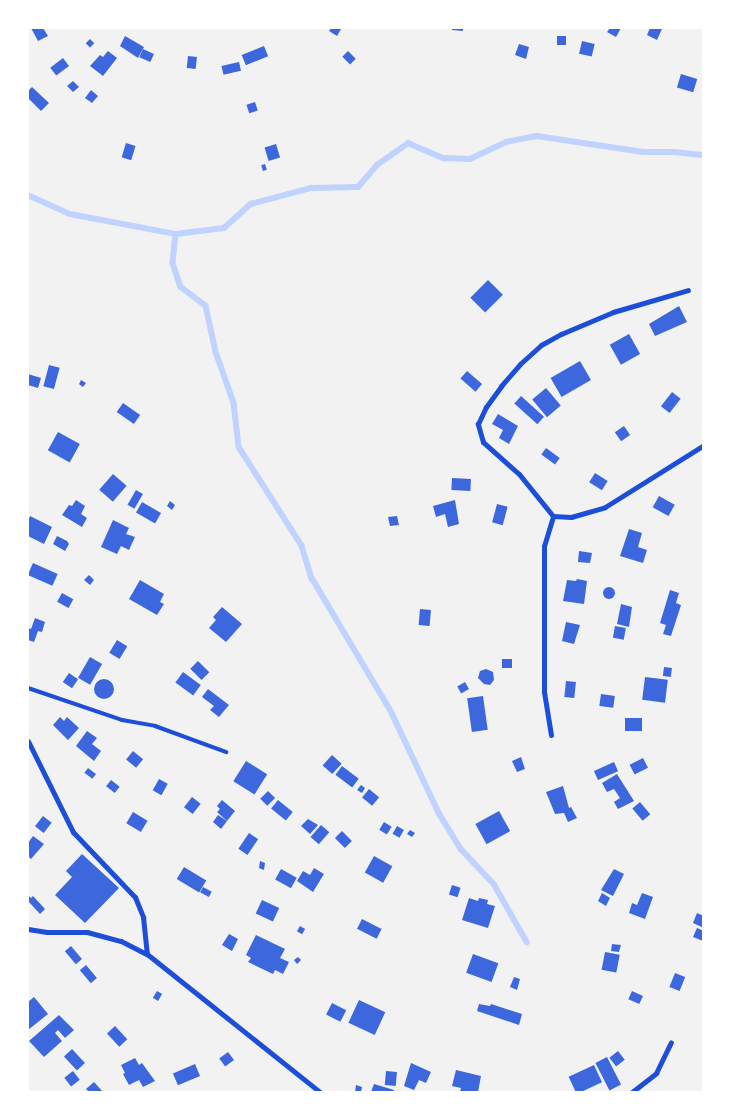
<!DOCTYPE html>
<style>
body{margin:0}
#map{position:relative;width:731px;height:1120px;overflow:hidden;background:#f2f2f2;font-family:"PT Sans Narrow",sans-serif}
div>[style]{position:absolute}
.stream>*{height:5.5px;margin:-2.75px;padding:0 2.75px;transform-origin:2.75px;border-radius:2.75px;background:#bfd3fe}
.building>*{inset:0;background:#3d67dc;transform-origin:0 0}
.round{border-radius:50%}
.service>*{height:4px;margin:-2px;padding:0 2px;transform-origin:2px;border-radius:2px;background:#1d4ed8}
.minor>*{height:5px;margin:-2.5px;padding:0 2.5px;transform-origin:2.5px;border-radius:2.5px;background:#1d4ed8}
span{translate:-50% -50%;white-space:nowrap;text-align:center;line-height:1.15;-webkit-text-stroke:4.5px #fff;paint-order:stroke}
.frame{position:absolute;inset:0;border:29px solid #fff;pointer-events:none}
</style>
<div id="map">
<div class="stream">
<i style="left:28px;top:195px;width:46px;rotate:24.3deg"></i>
<i style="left:70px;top:214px;width:108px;rotate:10.7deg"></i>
<i style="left:176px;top:234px;width:48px;rotate:-7.1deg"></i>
<i style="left:224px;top:228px;width:36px;rotate:-42deg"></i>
<i style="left:251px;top:204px;width:62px;rotate:-14.9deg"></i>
<i style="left:311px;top:188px;width:47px;rotate:-1.2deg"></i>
<i style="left:358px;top:187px;width:29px;rotate:-49deg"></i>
<i style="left:377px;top:165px;width:38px;rotate:-35deg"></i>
<i style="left:408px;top:143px;width:39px;rotate:23deg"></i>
<i style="left:444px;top:158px;width:26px;rotate:2deg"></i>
<i style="left:470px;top:159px;width:40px;rotate:-25deg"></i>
<i style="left:506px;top:142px;width:32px;rotate:-11deg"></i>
<i style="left:537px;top:136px;width:107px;rotate:8.6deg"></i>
<i style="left:643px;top:152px;width:31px"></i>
<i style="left:674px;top:152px;width:30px;rotate:6deg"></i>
<i style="left:176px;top:234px;width:29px;rotate:96deg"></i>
<i style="left:173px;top:263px;width:25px;rotate:72deg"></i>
<i style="left:181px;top:287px;width:31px;rotate:37deg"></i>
<i style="left:206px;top:306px;width:47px;rotate:77.7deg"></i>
<i style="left:216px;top:352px;width:54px;rotate:70.6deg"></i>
<i style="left:234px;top:403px;width:44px;rotate:83.5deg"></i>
<i style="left:239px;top:447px;width:117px;rotate:57.5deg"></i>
<i style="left:302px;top:546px;width:34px;rotate:73deg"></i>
<i style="left:312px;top:578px;width:157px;rotate:59.3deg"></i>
<i style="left:392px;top:713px;width:110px;rotate:64.8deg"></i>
<i style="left:439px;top:813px;width:42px;rotate:58.6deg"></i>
<i style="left:461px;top:849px;width:48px;rotate:46.7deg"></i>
<i style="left:494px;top:884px;width:67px;rotate:60.4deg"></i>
</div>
<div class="building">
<i style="clip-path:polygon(31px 28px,43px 28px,48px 36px,38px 41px)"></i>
<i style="clip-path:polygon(331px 28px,339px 28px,341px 29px,337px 36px,329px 31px)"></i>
<i style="clip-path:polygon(452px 28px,463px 28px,463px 31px,452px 30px)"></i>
<i style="clip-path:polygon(610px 28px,621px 28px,616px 37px,607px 32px)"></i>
<i style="clip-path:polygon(650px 28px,662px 29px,657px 40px,647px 35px)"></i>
<i style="clip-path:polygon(125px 36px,144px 47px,138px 58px,120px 46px)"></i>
<i style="left:557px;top:36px;width:9px;height:9px"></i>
<i style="left:90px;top:39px;width:6px;height:6px;rotate:45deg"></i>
<i style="left:582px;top:41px;width:13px;height:13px;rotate:13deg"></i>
<i style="clip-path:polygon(519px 44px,529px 47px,526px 59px,515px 55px)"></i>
<i style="left:264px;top:46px;width:11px;height:24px;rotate:68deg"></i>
<i style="left:143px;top:49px;width:12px;height:9px;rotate:24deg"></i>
<i style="clip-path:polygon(108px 51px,117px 58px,103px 76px,90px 66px,100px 55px,103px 57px)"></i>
<i style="left:348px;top:51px;width:11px;height:8px;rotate:45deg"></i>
<i style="left:188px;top:56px;width:9px;height:12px;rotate:6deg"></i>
<i style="left:63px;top:58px;width:10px;height:16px;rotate:53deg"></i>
<i style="left:239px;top:62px;width:9px;height:18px;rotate:77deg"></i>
<i style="left:681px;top:74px;width:17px;height:14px;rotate:17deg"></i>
<i style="clip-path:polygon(73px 81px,79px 87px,73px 92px,67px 86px)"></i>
<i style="clip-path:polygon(32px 87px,49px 103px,41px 111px,28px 98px,28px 91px)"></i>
<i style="clip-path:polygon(91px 90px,98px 96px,92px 103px,85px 98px)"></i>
<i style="left:255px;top:102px;width:9px;height:9px;rotate:72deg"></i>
<i style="left:126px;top:143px;width:10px;height:15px;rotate:17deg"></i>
<i style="left:276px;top:144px;width:14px;height:12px;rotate:73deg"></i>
<i style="left:265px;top:164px;width:6px;height:4px;rotate:72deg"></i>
<i style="left:488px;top:280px;width:21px;height:25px;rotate:45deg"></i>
<i style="clip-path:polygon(679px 306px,687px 322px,655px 336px,649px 324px)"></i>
<i style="left:629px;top:334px;width:23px;height:22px;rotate:61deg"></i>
<i style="left:580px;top:361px;width:22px;height:34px;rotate:60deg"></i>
<i style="left:49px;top:365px;width:11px;height:22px;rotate:15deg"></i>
<i style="left:467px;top:371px;width:20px;height:10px;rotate:41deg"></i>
<i style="clip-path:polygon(28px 374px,41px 378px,38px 388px,28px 385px)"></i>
<i style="clip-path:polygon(81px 380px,86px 383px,83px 387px,79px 384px)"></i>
<i style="left:546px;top:388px;width:23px;height:18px;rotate:50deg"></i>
<i style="left:672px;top:392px;width:11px;height:18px;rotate:38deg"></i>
<i style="left:521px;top:396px;width:31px;height:10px;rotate:42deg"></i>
<i style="left:123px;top:403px;width:21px;height:11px;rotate:35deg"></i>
<i style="clip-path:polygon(498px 414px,518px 426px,509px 444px,499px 438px,503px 430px,492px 424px)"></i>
<i style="left:624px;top:426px;width:11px;height:11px;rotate:56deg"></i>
<i style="left:58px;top:432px;width:25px;height:21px;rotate:29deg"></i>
<i style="left:546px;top:448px;width:17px;height:8px;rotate:36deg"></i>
<i style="left:595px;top:473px;width:15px;height:11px;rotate:32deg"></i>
<i style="left:113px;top:474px;width:18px;height:21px;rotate:41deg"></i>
<i style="left:452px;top:478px;width:19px;height:12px;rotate:3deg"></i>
<i style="left:136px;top:490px;width:8px;height:17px;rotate:30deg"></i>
<i style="left:659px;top:496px;width:18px;height:13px;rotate:29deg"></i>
<i style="clip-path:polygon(76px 500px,85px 506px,81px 514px,87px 518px,82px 527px,62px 515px,69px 505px,72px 506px)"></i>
<i style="clip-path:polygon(455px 500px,459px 524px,448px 527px,445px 514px,436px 517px,433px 506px)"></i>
<i style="clip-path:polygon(170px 501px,175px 505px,172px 510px,167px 506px)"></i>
<i style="left:142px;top:502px;width:22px;height:12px;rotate:30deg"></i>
<i style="left:497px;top:504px;width:11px;height:19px;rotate:15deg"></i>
<i style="clip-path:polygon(30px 516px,52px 527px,44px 544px,28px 536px,28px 521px)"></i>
<i style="clip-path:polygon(397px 516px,399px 525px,390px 526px,388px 517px)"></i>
<i style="clip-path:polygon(113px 520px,129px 528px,126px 534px,135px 537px,129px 550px,121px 546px,117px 554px,101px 547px)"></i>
<i style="clip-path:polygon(629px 529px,642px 533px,638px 547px,647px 550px,643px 563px,620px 556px)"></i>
<i style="clip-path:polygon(57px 536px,67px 541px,69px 544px,65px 551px,53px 544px)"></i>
<i style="clip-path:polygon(579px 551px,592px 553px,590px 563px,578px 562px)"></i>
<i style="left:33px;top:563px;width:27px;height:13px;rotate:24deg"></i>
<i style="clip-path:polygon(89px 575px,94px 580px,90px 585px,84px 580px)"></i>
<i style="clip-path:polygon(577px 579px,587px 581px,584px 604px,563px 601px,567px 580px,576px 581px)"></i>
<i style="clip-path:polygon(140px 580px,164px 594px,160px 602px,164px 604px,157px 615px,129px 599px)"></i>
<i class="round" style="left:603px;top:587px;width:12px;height:12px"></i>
<i style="clip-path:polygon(670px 590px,679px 593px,676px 603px,681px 605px,671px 636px,663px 634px,666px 625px,660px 623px)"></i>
<i style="left:62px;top:593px;width:13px;height:10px;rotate:29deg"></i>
<i style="clip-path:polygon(621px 604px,632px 607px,629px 627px,617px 624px)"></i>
<i style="clip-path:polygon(222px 607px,242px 624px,226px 642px,209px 628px,216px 620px,213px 617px)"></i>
<i style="left:420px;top:609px;width:11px;height:16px;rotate:5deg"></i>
<i style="clip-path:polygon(35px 618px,45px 622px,42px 632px,38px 631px,34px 642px,28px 640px,28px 628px,31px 629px)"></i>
<i style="clip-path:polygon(566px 622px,580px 625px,574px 644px,562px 641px)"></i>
<i style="left:615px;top:626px;width:11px;height:12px;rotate:10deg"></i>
<i style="left:117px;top:640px;width:12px;height:15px;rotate:31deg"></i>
<i style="left:90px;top:657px;width:14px;height:24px;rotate:30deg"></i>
<i style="left:502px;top:659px;width:10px;height:9px"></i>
<i style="left:198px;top:661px;width:16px;height:11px;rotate:45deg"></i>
<i style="left:664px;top:667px;width:8px;height:9px;rotate:7deg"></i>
<i style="clip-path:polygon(486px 669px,493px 672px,494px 680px,490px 685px,484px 684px,478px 678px,480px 671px)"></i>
<i style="left:183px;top:672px;width:22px;height:13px;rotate:36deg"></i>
<i style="left:69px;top:673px;width:11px;height:11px;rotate:34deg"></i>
<i style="left:645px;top:677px;width:23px;height:23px;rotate:7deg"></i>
<i class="round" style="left:94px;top:679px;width:20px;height:20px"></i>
<i style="left:566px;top:681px;width:10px;height:16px;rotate:6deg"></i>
<i style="left:465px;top:682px;width:8px;height:9px;rotate:60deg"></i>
<i style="clip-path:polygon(208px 689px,229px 705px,219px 717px,210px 710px,214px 706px,202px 697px)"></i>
<i style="left:601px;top:694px;width:14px;height:12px;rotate:8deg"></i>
<i style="left:483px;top:696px;width:34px;height:16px;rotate:82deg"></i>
<i style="clip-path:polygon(60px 717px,64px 721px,67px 717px,79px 728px,68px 740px,53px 725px)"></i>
<i style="left:625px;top:718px;width:17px;height:13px"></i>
<i style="clip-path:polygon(87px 731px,97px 738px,92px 744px,101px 751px,94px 761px,76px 746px)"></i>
<i style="left:133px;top:751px;width:13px;height:11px;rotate:39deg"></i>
<i style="left:332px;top:755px;width:13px;height:14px;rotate:42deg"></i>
<i style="clip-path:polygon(521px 757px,525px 769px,517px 772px,512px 761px)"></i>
<i style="left:643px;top:758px;width:11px;height:15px;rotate:63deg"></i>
<i style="left:246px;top:761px;width:25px;height:24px;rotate:32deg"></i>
<i style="left:614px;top:762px;width:10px;height:22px;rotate:66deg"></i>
<i style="left:342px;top:766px;width:21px;height:11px;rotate:37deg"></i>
<i style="left:88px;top:768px;width:10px;height:6px;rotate:37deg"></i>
<i style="clip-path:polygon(617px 774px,634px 801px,618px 809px,614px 802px,620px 798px,614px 789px,607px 792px,602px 783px)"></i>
<i style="left:159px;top:779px;width:10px;height:13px;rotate:29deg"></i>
<i style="left:111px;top:780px;width:11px;height:8px;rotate:38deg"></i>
<i style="clip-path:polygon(361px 785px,365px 788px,362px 793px,357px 790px)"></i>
<i style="clip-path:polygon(563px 786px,569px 808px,571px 807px,577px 818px,568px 822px,564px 813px,555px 814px,546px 792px)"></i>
<i style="left:369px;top:789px;width:13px;height:11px;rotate:39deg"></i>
<i style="left:268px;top:791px;width:10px;height:11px;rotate:45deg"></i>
<i style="left:192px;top:797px;width:11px;height:13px;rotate:38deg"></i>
<i style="clip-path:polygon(222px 800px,235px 811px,227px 821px,217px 812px,220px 809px,217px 806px)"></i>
<i style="left:278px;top:800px;width:19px;height:11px;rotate:39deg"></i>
<i style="left:640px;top:802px;width:16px;height:10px;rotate:50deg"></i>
<i style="left:499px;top:811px;width:23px;height:27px;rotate:61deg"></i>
<i style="left:133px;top:812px;width:17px;height:13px;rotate:31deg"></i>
<i style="clip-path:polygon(218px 815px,227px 821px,221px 829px,213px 822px)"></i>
<i style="left:43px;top:816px;width:11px;height:13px;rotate:38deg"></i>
<i style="clip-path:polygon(308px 819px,318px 825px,310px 834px,301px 826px)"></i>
<i style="left:384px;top:822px;width:9px;height:9px;rotate:32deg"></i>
<i style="left:321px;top:825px;width:11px;height:16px;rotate:41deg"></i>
<i style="left:397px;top:826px;width:8px;height:9px;rotate:30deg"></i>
<i style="clip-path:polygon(410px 830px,415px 833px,412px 837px,407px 834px)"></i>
<i style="left:342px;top:831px;width:14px;height:10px;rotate:45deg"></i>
<i style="left:249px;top:833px;width:11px;height:19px;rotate:34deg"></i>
<i style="clip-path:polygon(33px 836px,44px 844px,31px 859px,28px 856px,28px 843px)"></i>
<i style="clip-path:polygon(82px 854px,119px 888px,85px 923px,55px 895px,72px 877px,66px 871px)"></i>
<i style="left:374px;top:856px;width:21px;height:19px;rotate:29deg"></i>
<i style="clip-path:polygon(260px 861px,265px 863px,264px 870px,259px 868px)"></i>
<i style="left:184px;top:867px;width:26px;height:14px;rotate:31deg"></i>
<i style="clip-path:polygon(314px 868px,324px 874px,313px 892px,297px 881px,303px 871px,310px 875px)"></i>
<i style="left:281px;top:869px;width:18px;height:12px;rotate:29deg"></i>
<i style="clip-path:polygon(614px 869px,624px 874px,613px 896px,601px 890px)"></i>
<i style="left:452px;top:885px;width:9px;height:10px;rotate:18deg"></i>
<i style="left:203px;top:887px;width:10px;height:6px;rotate:29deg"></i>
<i style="clip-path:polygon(602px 893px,610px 898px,606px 906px,598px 901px)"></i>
<i style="clip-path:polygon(642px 893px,653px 897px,645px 919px,629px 913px,632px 903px,637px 905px)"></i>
<i style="clip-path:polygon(28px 895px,31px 898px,33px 896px,45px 909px,40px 914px,28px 901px)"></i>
<i style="clip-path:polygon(469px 898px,478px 901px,479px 898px,488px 900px,487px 904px,495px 906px,488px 928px,462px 920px)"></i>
<i style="left:262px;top:900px;width:19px;height:15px;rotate:25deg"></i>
<i style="clip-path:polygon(697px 913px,704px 916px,704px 928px,693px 923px)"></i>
<i style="left:362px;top:919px;width:22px;height:11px;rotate:27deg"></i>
<i style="left:300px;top:926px;width:6px;height:6px;rotate:31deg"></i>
<i style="clip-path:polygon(697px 928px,704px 931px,703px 941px,693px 937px)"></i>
<i style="clip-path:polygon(229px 934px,238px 939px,232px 951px,222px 945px)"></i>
<i style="clip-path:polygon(256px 935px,285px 949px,280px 958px,289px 962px,283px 974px,275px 970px,273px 974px,248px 962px,251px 958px,246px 955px)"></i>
<i style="clip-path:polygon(612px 944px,621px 945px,619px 952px,611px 951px)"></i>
<i style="left:71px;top:946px;width:17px;height:8px;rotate:50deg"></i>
<i style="left:605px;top:952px;width:15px;height:18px;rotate:11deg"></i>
<i style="left:473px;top:954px;width:27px;height:20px;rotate:20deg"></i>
<i style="clip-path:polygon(298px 957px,301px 960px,297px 964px,294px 960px)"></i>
<i style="left:86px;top:965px;width:17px;height:8px;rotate:50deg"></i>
<i style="left:675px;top:973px;width:11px;height:15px;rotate:22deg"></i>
<i style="clip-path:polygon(514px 977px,520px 979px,517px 990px,510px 987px)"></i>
<i style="left:157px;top:991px;width:6px;height:8px;rotate:31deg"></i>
<i style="left:632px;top:991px;width:12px;height:9px;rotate:24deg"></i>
<i style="clip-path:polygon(34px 997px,48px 1014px,28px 1030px,28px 1002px)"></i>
<i style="left:359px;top:1000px;width:29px;height:25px;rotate:25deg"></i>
<i style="left:332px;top:1003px;width:16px;height:13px;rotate:27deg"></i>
<i style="clip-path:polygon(479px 1004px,490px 1006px,491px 1004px,522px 1014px,519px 1025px,477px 1011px)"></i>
<i style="clip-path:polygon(59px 1015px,74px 1030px,65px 1038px,58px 1030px,55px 1033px,62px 1041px,44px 1057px,29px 1041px)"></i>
<i style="left:115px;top:1026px;width:18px;height:11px;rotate:47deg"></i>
<i style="left:72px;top:1049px;width:19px;height:11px;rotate:47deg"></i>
<i style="left:618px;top:1051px;width:11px;height:11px;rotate:52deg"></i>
<i style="left:228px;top:1052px;width:10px;height:11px;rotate:53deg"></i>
<i style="left:607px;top:1057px;width:31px;height:13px;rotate:63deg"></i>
<i style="clip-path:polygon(135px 1058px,139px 1065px,142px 1063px,155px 1081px,143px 1087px,139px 1080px,129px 1085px,123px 1074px,125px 1073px,121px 1065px)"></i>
<i style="clip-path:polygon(411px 1063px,431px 1072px,426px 1083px,419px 1080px,414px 1090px,404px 1086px)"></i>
<i style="left:195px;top:1064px;width:13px;height:24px;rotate:67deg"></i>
<i style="left:594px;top:1065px;width:19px;height:28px;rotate:65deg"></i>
<i style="clip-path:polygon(456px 1070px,481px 1076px,478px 1092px,460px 1092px,461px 1088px,452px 1086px)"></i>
<i style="left:73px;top:1071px;width:11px;height:11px;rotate:52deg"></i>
<i style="left:386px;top:1071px;width:11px;height:14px;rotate:5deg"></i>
<i style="clip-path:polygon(94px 1082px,103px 1092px,89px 1092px,86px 1089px)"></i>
<i style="clip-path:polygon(374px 1084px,394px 1090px,394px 1092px,371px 1092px)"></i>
<i style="clip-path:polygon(356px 1085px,362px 1087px,361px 1092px,355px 1092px)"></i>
</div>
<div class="service">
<i style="left:28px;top:688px;width:99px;rotate:18.8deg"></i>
<i style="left:122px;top:720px;width:34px;rotate:10deg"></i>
<i style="left:155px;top:726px;width:76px;rotate:20.1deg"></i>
</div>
<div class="minor">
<i style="left:553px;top:516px;width:54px;rotate:-129deg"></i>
<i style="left:519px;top:474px;width:48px;rotate:-138.4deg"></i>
<i style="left:483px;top:442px;width:19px;rotate:-106deg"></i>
<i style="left:478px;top:424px;width:19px;rotate:-65deg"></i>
<i style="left:486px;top:407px;width:26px;rotate:-54deg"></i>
<i style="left:501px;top:386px;width:29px;rotate:-49deg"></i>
<i style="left:520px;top:364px;width:28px;rotate:-42deg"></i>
<i style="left:541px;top:345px;width:23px;rotate:-29deg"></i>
<i style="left:561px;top:334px;width:56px;rotate:-22.9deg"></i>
<i style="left:613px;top:312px;width:78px;rotate:-16.3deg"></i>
<i style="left:551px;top:735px;width:44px;rotate:-99.2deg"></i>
<i style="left:544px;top:692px;width:146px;rotate:-90deg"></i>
<i style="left:544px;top:546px;width:31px;rotate:-73deg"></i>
<i style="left:553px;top:516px;width:18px;rotate:3deg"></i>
<i style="left:571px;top:517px;width:35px;rotate:-16deg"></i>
<i style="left:605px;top:507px;width:117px;rotate:-32.1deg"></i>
<i style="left:28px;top:741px;width:102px;rotate:63.7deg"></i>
<i style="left:73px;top:832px;width:90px;rotate:46.4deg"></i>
<i style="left:135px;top:897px;width:22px;rotate:68deg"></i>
<i style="left:143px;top:917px;width:37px;rotate:84deg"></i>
<i style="left:28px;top:929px;width:19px;rotate:9deg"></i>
<i style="left:47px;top:932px;width:40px"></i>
<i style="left:87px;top:932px;width:35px;rotate:15deg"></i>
<i style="left:121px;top:941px;width:29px;rotate:27deg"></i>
<i style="left:147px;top:954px;width:221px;rotate:38.6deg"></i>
<i style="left:632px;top:1092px;width:31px;rotate:-38deg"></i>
<i style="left:656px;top:1073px;width:34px;rotate:-64deg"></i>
</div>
<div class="frame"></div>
</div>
